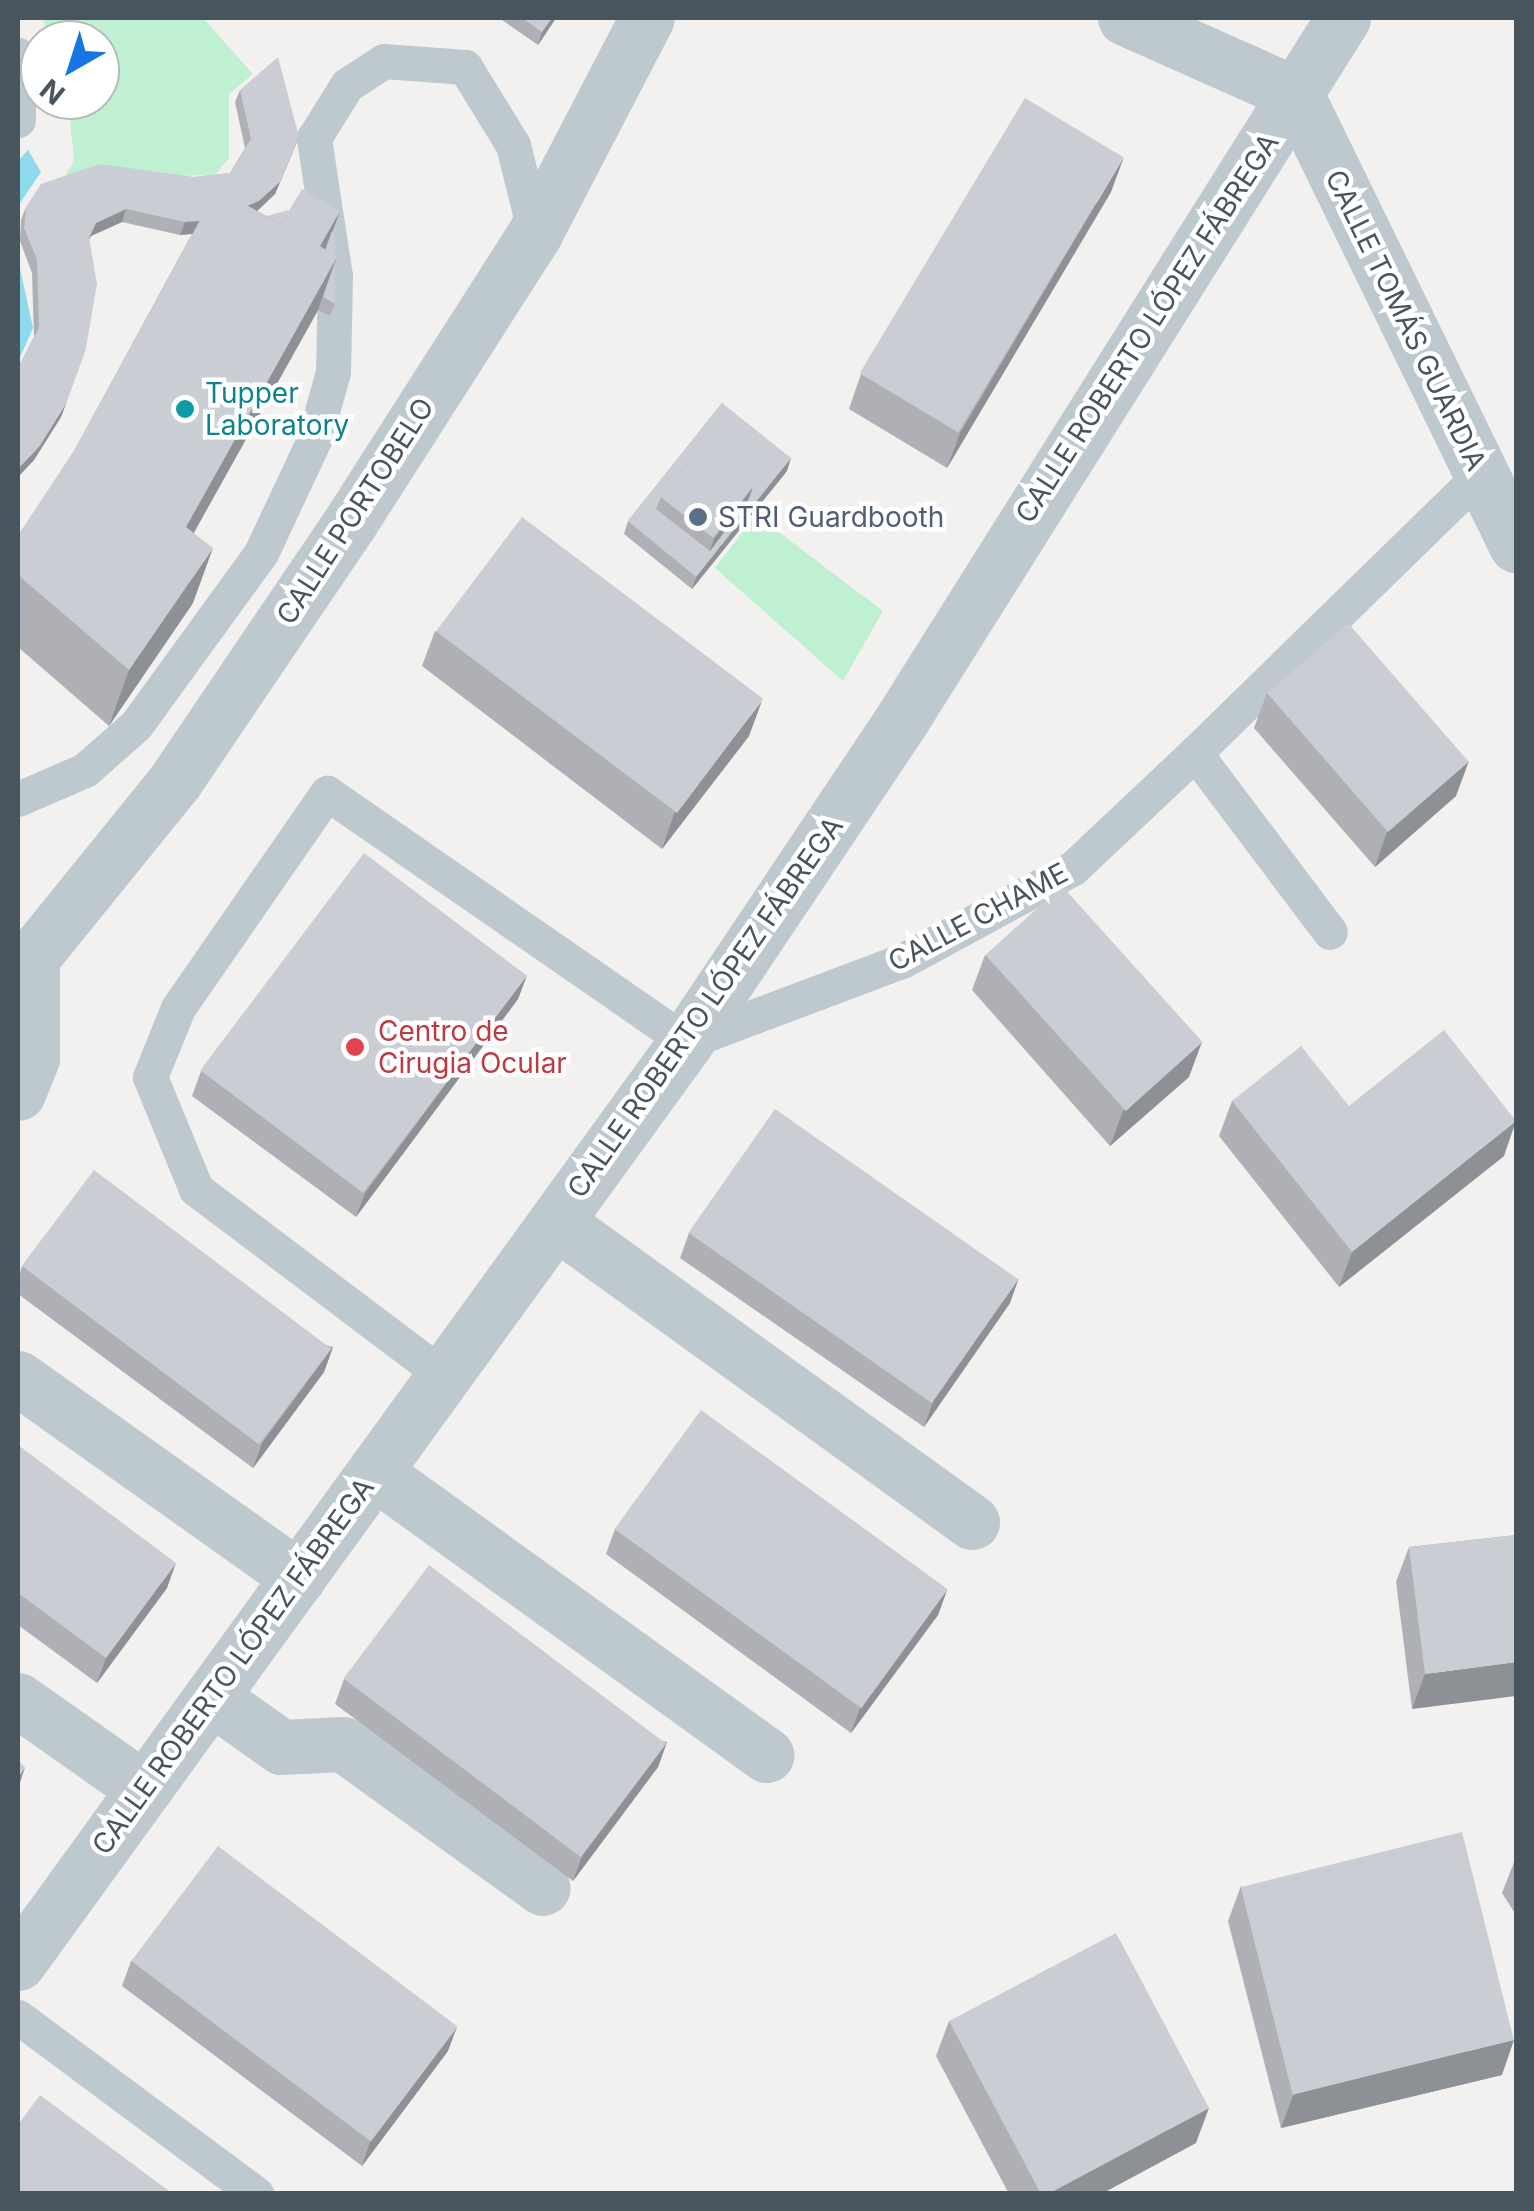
<!DOCTYPE html>
<meta charset="utf-8">
<style>
body{margin:0}
#map{position:relative;width:1534px;height:2211px;overflow:hidden;background:#f3f0f0;font-family:Inter,sans-serif}
div>[style]{position:absolute}
.green>*{inset:0;background:#bff0d1}
.water>*{inset:0;background:#8ddaec}
.service>*{height:35px;margin:-17.5px;padding:0 17.5px;transform-origin:17.5px;border-radius:17.5px;background:#bec8cf}
.minor>*{height:55px;margin:-27.5px;padding:0 27.5px;transform-origin:27.5px;border-radius:27.5px;background:#bec8cf}
.tertiary>*{height:55px;margin:-27.5px;padding:0 27.5px;transform-origin:27.5px;border-radius:27.5px;background:#bec8cf}
.wall>*{inset:0;background:#aeb0b5}
.shaded-wall>*{inset:0;background:#8d9094}
.building>*{inset:0;background:#cacdd3;transform-origin:0 0}
.dots>*{width:28px;height:28px;translate:-50% -50%;box-sizing:border-box;border:5px solid #fff;border-radius:50%}
span{translate:-50% -50%;white-space:nowrap;text-align:center;line-height:1.15;-webkit-text-stroke:9px #fff;paint-order:stroke}
.street-label{font-size:28px;color:#48545e}
.culture-label{font-size:28px;color:#0d838f}
.left{translate:0 -50%;text-align:left}
.service-label{font-size:28px;color:#4e5e75}
.health-label{font-size:28px;color:#be3a42}
.frame{position:absolute;inset:0;border:20px solid #48545e;pointer-events:none}
.north{position:absolute;left:20px;top:20px;width:100px;height:100px;box-sizing:border-box;background:#fff;border:2px solid #b6bbbf;border-radius:50%;rotate:219deg;font-size:28px;font-weight:700;line-height:40px;text-align:center;color:#48545e}
.north::after{content:'';display:block;margin:auto;width:35px;height:45px;background:#1975e4;clip-path:polygon(50% 0,100% 100%,50% 72%,0 100%)}
</style>
<div id="map">
<div class="green">
<i style="clip-path:polygon(41px 18px,203px 18px,253px 74px,229px 94px,229px 158px,215px 175px,64px 178px,74px 161px,68px 100px,100px 100px,100px 40px,55px 40px)"></i>
<i style="clip-path:polygon(756px 515px,883px 611px,843px 681px,715px 568px)"></i>
</div>
<div class="water">
<i style="clip-path:polygon(28px 150px,41px 172px,18px 206px,18px 161px)"></i>
<i style="clip-path:polygon(18px 259px,33px 328px,18px 362px)"></i>
</div>
<div class="service">
<i style="left:18px;top:55px;width:65px;rotate:90deg"></i>
<i style="left:1195px;top:753px;width:398px;rotate:-44.3deg"></i>
<i style="left:18px;top:799px;width:73px;rotate:-23.4deg"></i>
<i style="left:85px;top:770px;width:68px;rotate:-41.4deg"></i>
<i style="left:136px;top:725px;width:213px;rotate:-54deg"></i>
<i style="left:261px;top:553px;width:125px;rotate:-64.9deg"></i>
<i style="left:314px;top:440px;width:71px;rotate:-74.4deg"></i>
<i style="left:333px;top:372px;width:96px;rotate:-88.8deg"></i>
<i style="left:335px;top:276px;width:140px;rotate:-98.7deg"></i>
<i style="left:314px;top:138px;width:62px;rotate:-58.1deg"></i>
<i style="left:347px;top:85px;width:44px;rotate:-33deg"></i>
<i style="left:384px;top:61px;width:81px;rotate:4.2deg"></i>
<i style="left:465px;top:67px;width:92px;rotate:58.4deg"></i>
<i style="left:513px;top:145px;width:91px;rotate:76deg"></i>
<i style="left:444px;top:1376px;width:311px;rotate:-143deg"></i>
<i style="left:196px;top:1189px;width:121px;rotate:-112.3deg"></i>
<i style="left:150px;top:1077px;width:74px;rotate:-67.9deg"></i>
<i style="left:178px;top:1008px;width:262px;rotate:-55.3deg"></i>
<i style="left:327px;top:793px;width:437px;rotate:34.7deg"></i>
<i style="left:686px;top:1042px;width:231px;rotate:-20.6deg"></i>
<i style="left:902px;top:961px;width:195px;rotate:-28.5deg"></i>
<i style="left:1073px;top:868px;width:168px;rotate:-43.3deg"></i>
<i style="left:1195px;top:753px;width:224px;rotate:53deg"></i>
<i style="left:18px;top:2017px;width:297px;rotate:36.6deg"></i>
</div>
<div class="minor">
<i style="left:1125px;top:18px;width:187px;rotate:24deg"></i>
<i style="left:1296px;top:94px;width:502px;rotate:64deg"></i>
<i style="left:18px;top:975px;width:250px;rotate:-51deg"></i>
<i style="left:175px;top:781px;width:314px;rotate:-55.9deg"></i>
<i style="left:351px;top:521px;width:342px;rotate:-57.4deg"></i>
<i style="left:535px;top:233px;width:242px;rotate:-62.5deg"></i>
<i style="left:18px;top:1093px;width:38px;rotate:-68deg"></i>
<i style="left:32px;top:1058px;width:99px;rotate:-90deg"></i>
<i style="left:556px;top:1222px;width:513px;rotate:35.8deg"></i>
<i style="left:18px;top:1378px;width:344px;rotate:35.4deg"></i>
<i style="left:374px;top:1472px;width:484px;rotate:35.8deg"></i>
<i style="left:211px;top:1697px;width:86px;rotate:35.5deg"></i>
<i style="left:281px;top:1747px;width:62px;rotate:-2.8deg"></i>
<i style="left:343px;top:1744px;width:246px;rotate:35.8deg"></i>
<i style="left:18px;top:1700px;width:154px;rotate:35.2deg"></i>
</div>
<div class="tertiary">
<i style="left:18px;top:1963px;width:1138px;rotate:-54.05deg"></i>
<i style="left:686px;top:1042px;width:383px;rotate:-56.2deg"></i>
<i style="left:899px;top:724px;width:834px;rotate:-57.83deg"></i>
</div>
<div class="wall">
<i style="clip-path:polygon(499px 18px,556px 18px,538px 45px)"></i>
<i style="clip-path:polygon(240px 90px,299px 137px,275px 194px,257px 211px,267px 216px,340px 211px,332px 231px,335px 262px,335px 304px,330px 316px,318px 310px,194px 533px,193px 603px,109px 726px,18px 647px,18px 536px,74px 451px,192px 234px,180px 235px,122px 222px,91px 236px,89px 239px,86px 348px,61px 417px,34px 460px,18px 477px,18px 368px,34px 337px,32px 273px,20px 241px,21px 220px,26px 207px,195px 177px,230px 173px,245px 148px,235px 102px)"></i>
<i style="clip-path:polygon(1111px 192px,947px 468px,849px 409px,861px 374px)"></i>
<i style="clip-path:polygon(722px 403px,787px 471px,692px 589px,624px 534px,628px 521px)"></i>
<i style="clip-path:polygon(435px 631px,749px 736px,662px 849px,422px 666px)"></i>
<i style="clip-path:polygon(1267px 693px,1456px 796px,1375px 867px,1254px 728px)"></i>
<i style="clip-path:polygon(985px 955px,1189px 1077px,1110px 1146px,972px 990px)"></i>
<i style="clip-path:polygon(527px 975px,518px 999px,356px 1217px,192px 1096px,201px 1071px)"></i>
<i style="clip-path:polygon(1232px 1101px,1349px 1106px,1504px 1156px,1339px 1287px,1219px 1136px)"></i>
<i style="clip-path:polygon(689px 1233px,1010px 1303px,924px 1427px,680px 1258px)"></i>
<i style="clip-path:polygon(22px 1266px,333px 1347px,324px 1372px,253px 1468px,18px 1294px,18px 1280px)"></i>
<i style="clip-path:polygon(18px 1445px,167px 1588px,97px 1683px,18px 1625px)"></i>
<i style="clip-path:polygon(615px 1529px,947px 1590px,938px 1615px,851px 1733px,606px 1554px)"></i>
<i style="clip-path:polygon(1516px 1535px,1412px 1709px,1396px 1582px,1409px 1547px)"></i>
<i style="clip-path:polygon(344px 1679px,667px 1742px,658px 1767px,573px 1881px,335px 1704px)"></i>
<i style="clip-path:polygon(1516px 1857px,1516px 1915px,1502px 1893px)"></i>
<i style="clip-path:polygon(1241px 1886px,1502px 2075px,1281px 2128px,1228px 1921px)"></i>
<i style="clip-path:polygon(131px 1961px,448px 2051px,362px 2166px,122px 1986px)"></i>
<i style="clip-path:polygon(949px 2021px,1196px 2143px,1101px 2194px,1009px 2194px,936px 2056px)"></i>
</div>
<div class="shaded-wall">
<i style="clip-path:polygon(552px 18px,556px 18px,538px 45px,542px 32px)"></i>
<i style="clip-path:polygon(299px 137px,275px 194px,254px 214px,209px 232px,180px 235px,185px 222px)"></i>
<i style="clip-path:polygon(1124px 157px,1111px 192px,947px 468px,960px 433px)"></i>
<i style="clip-path:polygon(126px 209px,122px 222px,91px 236px,84px 250px,96px 223px)"></i>
<i style="clip-path:polygon(340px 211px,320px 266px,320px 246px)"></i>
<i style="clip-path:polygon(337px 257px,317px 312px,166px 582px,186px 527px)"></i>
<i style="clip-path:polygon(66px 404px,61px 417px,34px 460px,18px 477px,18px 469px)"></i>
<i style="clip-path:polygon(791px 458px,787px 471px,692px 589px,696px 577px)"></i>
<i style="clip-path:polygon(753px 487px,744px 512px,705px 564px,714px 539px)"></i>
<i style="clip-path:polygon(213px 548px,193px 603px,109px 726px,129px 670px)"></i>
<i style="clip-path:polygon(762px 701px,749px 736px,662px 849px,674px 814px)"></i>
<i style="clip-path:polygon(1469px 761px,1456px 796px,1375px 867px,1387px 832px)"></i>
<i style="clip-path:polygon(527px 975px,518px 999px,356px 1217px,365px 1193px)"></i>
<i style="clip-path:polygon(1202px 1042px,1189px 1077px,1110px 1146px,1123px 1111px)"></i>
<i style="clip-path:polygon(1516px 1121px,1504px 1156px,1339px 1287px,1352px 1252px)"></i>
<i style="clip-path:polygon(1019px 1278px,1010px 1303px,924px 1427px,933px 1402px)"></i>
<i style="clip-path:polygon(333px 1347px,324px 1372px,253px 1468px,262px 1443px)"></i>
<i style="clip-path:polygon(176px 1563px,167px 1588px,97px 1683px,106px 1658px)"></i>
<i style="clip-path:polygon(947px 1590px,938px 1615px,851px 1733px,860px 1708px)"></i>
<i style="clip-path:polygon(1516px 1662px,1516px 1696px,1412px 1709px,1425px 1674px)"></i>
<i style="clip-path:polygon(667px 1742px,658px 1767px,573px 1881px,582px 1856px)"></i>
<i style="clip-path:polygon(25px 1767px,18px 1789px,18px 1778px)"></i>
<i style="clip-path:polygon(457px 2027px,448px 2051px,362px 2166px,370px 2142px)"></i>
<i style="clip-path:polygon(1514px 2040px,1502px 2075px,1281px 2128px,1294px 2093px)"></i>
<i style="clip-path:polygon(1209px 2108px,1196px 2143px,1101px 2194px,1048px 2194px)"></i>
</div>
<div class="building">
<i style="clip-path:polygon(522px 18px,552px 18px,542px 32px)"></i>
<i style="clip-path:polygon(278px 57px,299px 137px,280px 182px,259px 201px,247px 206px,217px 189px,200px 221px,185px 222px,126px 209px,96px 223px,89px 237px,97px 284px,86px 348px,66px 404px,39px 447px,18px 469px,18px 368px,39px 328px,37px 260px,24px 228px,26px 207px,41px 184px,100px 164px,195px 177px,230px 173px,251px 139px,240px 90px)"></i>
<i style="left:1025px;top:98px;width:115px;height:321px;rotate:31deg"></i>
<i style="clip-path:polygon(217px 189px,281px 224px,302px 189px,340px 211px,320px 246px,337px 257px,186px 527px,213px 548px,129px 670px,18px 575px,18px 536px,74px 451px)"></i>
<i style="clip-path:polygon(289px 210px,281px 224px,267px 216px)"></i>
<i style="clip-path:polygon(332px 231px,335px 235px,335px 256px,325px 250px)"></i>
<i style="clip-path:polygon(335px 262px,335px 304px,323px 297px)"></i>
<i style="clip-path:polygon(evenodd,722px 403px,791px 458px,696px 577px,628px 521px,722px 403px,701px 446px,753px 487px,749px 499px,710px 551px,656px 509px,661px 497px,701px 446px)"></i>
<i style="left:701px;top:446px;width:66px;height:65px;rotate:38deg"></i>
<i style="left:522px;top:517px;width:302px;height:143px;rotate:37deg"></i>
<i style="left:1348px;top:623px;width:184px;height:107px;rotate:49deg"></i>
<i style="left:364px;top:853px;width:204px;height:272px;rotate:37deg"></i>
<i style="left:1062px;top:886px;width:210px;height:103px;rotate:48deg"></i>
<i style="clip-path:polygon(1444px 1030px,1516px 1121px,1352px 1252px,1232px 1101px,1301px 1046px,1349px 1106px)"></i>
<i style="left:775px;top:1109px;width:297px;height:151px;rotate:35deg"></i>
<i style="left:94px;top:1170px;width:297px;height:120px;rotate:37deg"></i>
<i style="left:701px;top:1410px;width:305px;height:147px;rotate:36deg"></i>
<i style="clip-path:polygon(18px 1445px,176px 1563px,106px 1658px,18px 1593px)"></i>
<i style="clip-path:polygon(1516px 1535px,1516px 1662px,1425px 1674px,1409px 1547px)"></i>
<i style="left:429px;top:1565px;width:297px;height:142px;rotate:37deg"></i>
<i style="clip-path:polygon(18px 1761px,25px 1767px,18px 1778px)"></i>
<i style="left:1462px;top:1832px;width:214px;height:228px;rotate:76deg"></i>
<i style="left:218px;top:1846px;width:300px;height:144px;rotate:37deg"></i>
<i style="clip-path:polygon(1116px 1933px,1209px 2108px,1048px 2194px,1041px 2194px,949px 2021px)"></i>
<i style="clip-path:polygon(40px 2095px,173px 2194px,18px 2194px,18px 2125px)"></i>
</div>
<div class="dots">
<i style="left:185px;top:409px;background:#0f9aa8"></i>
<i style="left:698px;top:517px;background:#5c6f8a"></i>
<i style="left:355px;top:1047px;background:#e0444e"></i>
</div>
<div class="street-label">
<span style="left:1406px;top:320px;rotate:64deg">CALLE TOMÁS GUARDIA</span>
<span style="left:1147px;top:328px;rotate:-57deg">CALLE ROBERTO LÓPEZ FÁBREGA</span>
<span style="left:355px;top:511px;rotate:-57deg">CALLE PORTOBELO</span>
<span style="left:978px;top:917px;rotate:-28deg">CALLE CHAME</span>
<span style="left:705px;top:1007px;rotate:-55deg">CALLE ROBERTO LÓPEZ FÁBREGA</span>
<span style="left:233px;top:1666px;rotate:-54deg">CALLE ROBERTO LÓPEZ FÁBREGA</span>
</div>
<div class="culture-label">
<span class="left" style="left:205px;top:409px">Tupper<br>Laboratory</span>
</div>
<div class="service-label">
<span class="left" style="left:718px;top:517px">STRI Guardbooth</span>
</div>
<div class="health-label">
<span class="left" style="left:378px;top:1047px">Centro de<br>Cirugia Ocular</span>
</div>
<div class="frame"></div>
<div class="north">N</div>
</div>
